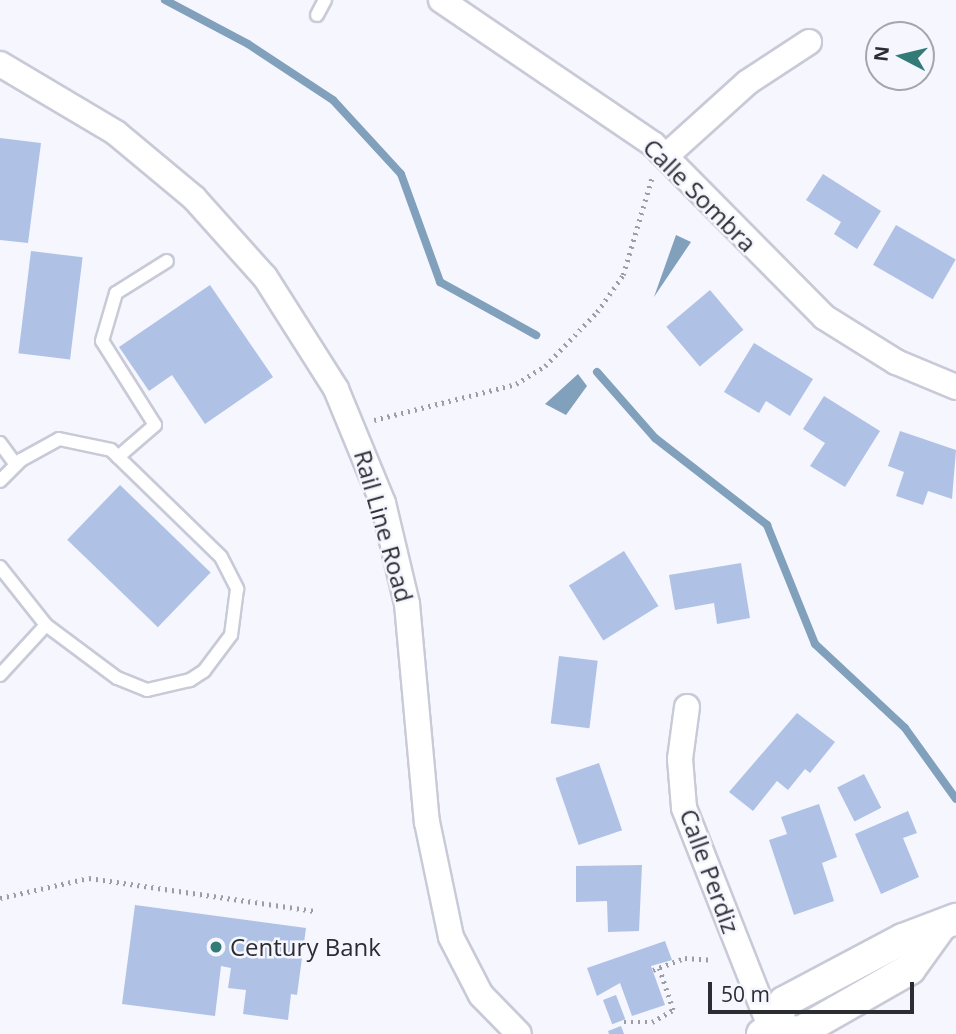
<!DOCTYPE html>
<style>
body{margin:0}
#map{position:relative;width:956px;height:1034px;overflow:hidden;background:#f5f6fe;font-family:"Open Sans",sans-serif}
div>[style]{position:absolute}
.water>*{inset:0;background:#80a0bb}
.stream>*{height:8px;margin:-4px;padding:0 4px;transform-origin:4px;border-radius:4px;background:#80a0bb}
.building>*{inset:0;background:#afc2e5;transform-origin:0 0}
.path>*{height:4.5px;margin-top:-2.25px;transform-origin:0;background:repeating-linear-gradient(90deg,#9d9ea5 0 2px,transparent 0 7px)}
.roads{filter:drop-shadow(2px 0 #c8cad7) drop-shadow(-2px 0 #c8cad7) drop-shadow(0 2px #c8cad7) drop-shadow(0 -2px #c8cad7)}
.service>*{height:12px;margin:-6px;padding:0 6px;transform-origin:6px;border-radius:6px;background:#fff}
.minor>*{height:24px;margin:-12px;padding:0 12px;transform-origin:12px;border-radius:12px;background:#fff}
.tertiary>*{height:30px;margin:-15px;padding:0 15px;transform-origin:15px;border-radius:15px;background:#fff}
.dots>*{width:19px;height:19px;translate:-50% -50%;box-sizing:border-box;border:4px solid #f5f6fe;border-radius:50%}
span{translate:-50% -50%;white-space:nowrap;text-align:center;line-height:1.15;-webkit-text-stroke:5px #f5f6fe;paint-order:stroke}
.street-label{font-size:24px;color:#2c2d32}
.poi-label{font-size:24px;color:#2c2d32}
.left{translate:0 -50%;text-align:left}
.north{position:absolute;left:865px;top:21px;width:70px;height:70px;box-sizing:border-box;background:#f5f6fe;border:2px solid #a5a6ac;border-radius:50%;rotate:277deg;font-size:19px;font-weight:700;line-height:28px;text-align:center;color:#2c2d32}
.north::after{content:'';display:block;margin:auto;width:24px;height:32px;background:#337b77;clip-path:polygon(50% 0,100% 100%,50% 72%,0 100%)}
.scale{position:absolute;left:708px;top:982px;width:206px;height:32px;box-sizing:border-box;border:4px solid #2c2d32;border-top:0;padding-left:9px;font-size:21px;line-height:24px;white-space:nowrap;color:#2c2d32;-webkit-text-stroke:5px #f5f6fe;paint-order:stroke}
</style>
<div id="map">
<div class="water">
<i style="clip-path:polygon(676px 235px,691px 242px,654px 297px)"></i>
<i style="clip-path:polygon(578px 374px,587px 386px,566px 415px,545px 404px)"></i>
</div>
<div class="stream">
<i style="left:165px;top:0;width:94px;rotate:27.9deg"></i>
<i style="left:248px;top:44px;width:102px;rotate:33.4deg"></i>
<i style="left:333px;top:100px;width:100px;rotate:47.4deg"></i>
<i style="left:401px;top:174px;width:115px;rotate:70.1deg"></i>
<i style="left:440px;top:282px;width:110px;rotate:28.9deg"></i>
<i style="left:597px;top:372px;width:88px;rotate:48.7deg"></i>
<i style="left:655px;top:438px;width:142px;rotate:37.8deg"></i>
<i style="left:767px;top:525px;width:128px;rotate:68deg"></i>
<i style="left:815px;top:644px;width:123px;rotate:43deg"></i>
<i style="left:905px;top:728px;width:87px;rotate:54.3deg"></i>
</div>
<div class="building">
<i style="clip-path:polygon(0 138px,41px 143px,28px 243px,0 240px)"></i>
<i style="clip-path:polygon(823px 174px,881px 211px,857px 249px,834px 234px,841px 222px,806px 200px)"></i>
<i style="left:896px;top:225px;width:69px;height:46px;rotate:30deg"></i>
<i style="left:31px;top:251px;width:52px;height:103px;rotate:7deg"></i>
<i style="clip-path:polygon(210px 285px,273px 377px,205px 424px,172px 375px,149px 391px,119px 347px)"></i>
<i style="left:710px;top:290px;width:52px;height:57px;rotate:50deg"></i>
<i style="clip-path:polygon(754px 343px,813px 379px,790px 416px,766px 401px,759px 413px,724px 392px)"></i>
<i style="clip-path:polygon(824px 396px,880px 431px,845px 487px,810px 466px,825px 443px,803px 429px)"></i>
<i style="clip-path:polygon(900px 431px,956px 450px,952px 499px,928px 491px,923px 505px,896px 496px,904px 472px,888px 466px)"></i>
<i style="left:120px;top:485px;width:126px;height:76px;rotate:44deg"></i>
<i style="left:624px;top:551px;width:65px;height:65px;rotate:58deg"></i>
<i style="clip-path:polygon(741px 563px,750px 618px,717px 624px,714px 603px,675px 610px,669px 575px)"></i>
<i style="left:559px;top:656px;width:39px;height:68px;rotate:7deg"></i>
<i style="clip-path:polygon(797px 713px,835px 742px,810px 773px,805px 769px,788px 790px,777px 781px,753px 811px,729px 792px)"></i>
<i style="left:599px;top:763px;width:71px;height:46px;rotate:71deg"></i>
<i style="left:864px;top:774px;width:38px;height:30px;rotate:63deg"></i>
<i style="clip-path:polygon(819px 804px,837px 857px,822px 863px,834px 901px,794px 915px,769px 840px,787px 834px,781px 817px)"></i>
<i style="clip-path:polygon(908px 811px,917px 833px,903px 838px,919px 877px,881px 894px,855px 834px)"></i>
<i style="clip-path:polygon(642px 865px,639px 931px,608px 932px,607px 901px,576px 902px,576px 866px)"></i>
<i style="clip-path:polygon(135px 905px,306px 928px,297px 995px,291px 994px,288px 1020px,243px 1014px,246px 990px,228px 988px,231px 968px,221px 966px,215px 1016px,122px 1004px)"></i>
<i style="clip-path:polygon(665px 941px,672px 960px,651px 966px,665px 1005px,632px 1016px,620px 983px,597px 996px,587px 968px)"></i>
<i style="left:616px;top:995px;width:26px;height:14px;rotate:69deg"></i>
<i style="clip-path:polygon(621px 1026px,624px 1034px,609px 1034px,608px 1031px)"></i>
</div>
<div class="path">
<i style="left:374px;top:420px;width:146px;rotate:-14.2deg"></i>
<i style="left:516px;top:384px;width:34px;rotate:-32deg"></i>
<i style="left:545px;top:366px;width:75px;rotate:-46.1deg"></i>
<i style="left:597px;top:312px;width:45px;rotate:-54.9deg"></i>
<i style="left:623px;top:275px;width:102px;rotate:-73.5deg"></i>
<i style="left:0;top:898px;width:91px;rotate:-12.7deg"></i>
<i style="left:89px;top:878px;width:228px;rotate:8.3deg"></i>
<i style="left:653px;top:970px;width:34px;rotate:-21deg"></i>
<i style="left:685px;top:958px;width:26px;rotate:4deg"></i>
<i style="left:624px;top:1022px;width:28px"></i>
<i style="left:652px;top:1022px;width:24px;rotate:-30deg"></i>
<i style="left:673px;top:1010px;width:44px;rotate:-108.4deg"></i>
</div>
<div class="roads">
<div class="service">
<i style="left:317px;top:15px;width:17px;rotate:-62deg"></i>
<i style="left:0;top:443px;width:27px;rotate:54deg"></i>
<i style="left:118px;top:457px;width:49px;rotate:-40.9deg"></i>
<i style="left:155px;top:425px;width:99px;rotate:-122.2deg"></i>
<i style="left:102px;top:341px;width:50px;rotate:-73.7deg"></i>
<i style="left:116px;top:293px;width:60px;rotate:-32.1deg"></i>
<i style="left:0;top:481px;width:30px;rotate:-45deg"></i>
<i style="left:21px;top:460px;width:43px;rotate:-28.9deg"></i>
<i style="left:59px;top:439px;width:53px;rotate:11.9deg"></i>
<i style="left:111px;top:450px;width:153px;rotate:44.2deg"></i>
<i style="left:221px;top:557px;width:36px;rotate:63deg"></i>
<i style="left:237px;top:589px;width:46px;rotate:97.4deg"></i>
<i style="left:231px;top:635px;width:45px;rotate:126.9deg"></i>
<i style="left:204px;top:671px;width:17px;rotate:147deg"></i>
<i style="left:190px;top:680px;width:44px;rotate:166.9deg"></i>
<i style="left:147px;top:690px;width:32px;rotate:-158deg"></i>
<i style="left:117px;top:678px;width:89px;rotate:-143.3deg"></i>
<i style="left:46px;top:625px;width:74px;rotate:-128.4deg"></i>
<i style="left:0;top:675px;width:68px;rotate:-47.4deg"></i>
</div>
<div class="minor">
<i style="left:441px;top:0;width:256px;rotate:34.2deg"></i>
<i style="left:653px;top:144px;width:243px;rotate:45.3deg"></i>
<i style="left:824px;top:317px;width:85px;rotate:32deg"></i>
<i style="left:896px;top:362px;width:65px;rotate:22.6deg"></i>
<i style="left:0;top:64px;width:135px;rotate:30.7deg"></i>
<i style="left:116px;top:133px;width:102px;rotate:39.8deg"></i>
<i style="left:194px;top:198px;width:106px;rotate:48.1deg"></i>
<i style="left:265px;top:277px;width:133px;rotate:57.6deg"></i>
<i style="left:336px;top:389px;width:123px;rotate:67.6deg"></i>
<i style="left:383px;top:503px;width:104px;rotate:76.6deg"></i>
<i style="left:407px;top:604px;width:219px;rotate:84.8deg"></i>
<i style="left:427px;top:822px;width:117px;rotate:78.2deg"></i>
<i style="left:451px;top:937px;width:65px;rotate:62.7deg"></i>
<i style="left:481px;top:995px;width:54px;rotate:45.7deg"></i>
<i style="left:666px;top:156px;width:110px;rotate:-42.1deg"></i>
<i style="left:748px;top:82px;width:73px;rotate:-33.3deg"></i>
<i style="left:687px;top:707px;width:52px;rotate:97.7deg"></i>
<i style="left:680px;top:759px;width:49px;rotate:85.3deg"></i>
<i style="left:684px;top:808px;width:238px;rotate:68.5deg"></i>
</div>
<div class="tertiary">
<i style="left:771px;top:1029px;width:29px;rotate:6deg"></i>
<i style="left:800px;top:1032px;width:127px;rotate:-29.8deg"></i>
<i style="left:910px;top:969px;width:53px;rotate:-54.2deg"></i>
<i style="left:762px;top:1034px;width:10px;rotate:-29deg"></i>
<i style="left:771px;top:1029px;width:30px;rotate:-64deg"></i>
<i style="left:784px;top:1002px;width:135px;rotate:-27.9deg"></i>
<i style="left:903px;top:939px;width:57px;rotate:-20.7deg"></i>
</div>
</div>
<div class="dots">
<i style="left:216px;top:947px;background:#337b77"></i>
</div>
<div class="street-label">
<span style="left:700px;top:195px;rotate:45deg">Calle Sombra</span>
<span style="left:384px;top:526px;rotate:74deg">Rail Line Road</span>
<span style="left:710px;top:871px;rotate:70deg">Calle Perdiz</span>
</div>
<div class="poi-label">
<span class="left" style="left:230px;top:947px">Century Bank</span>
</div>
<div class="north">N</div>
<div class="scale">50 m</div>
</div>
